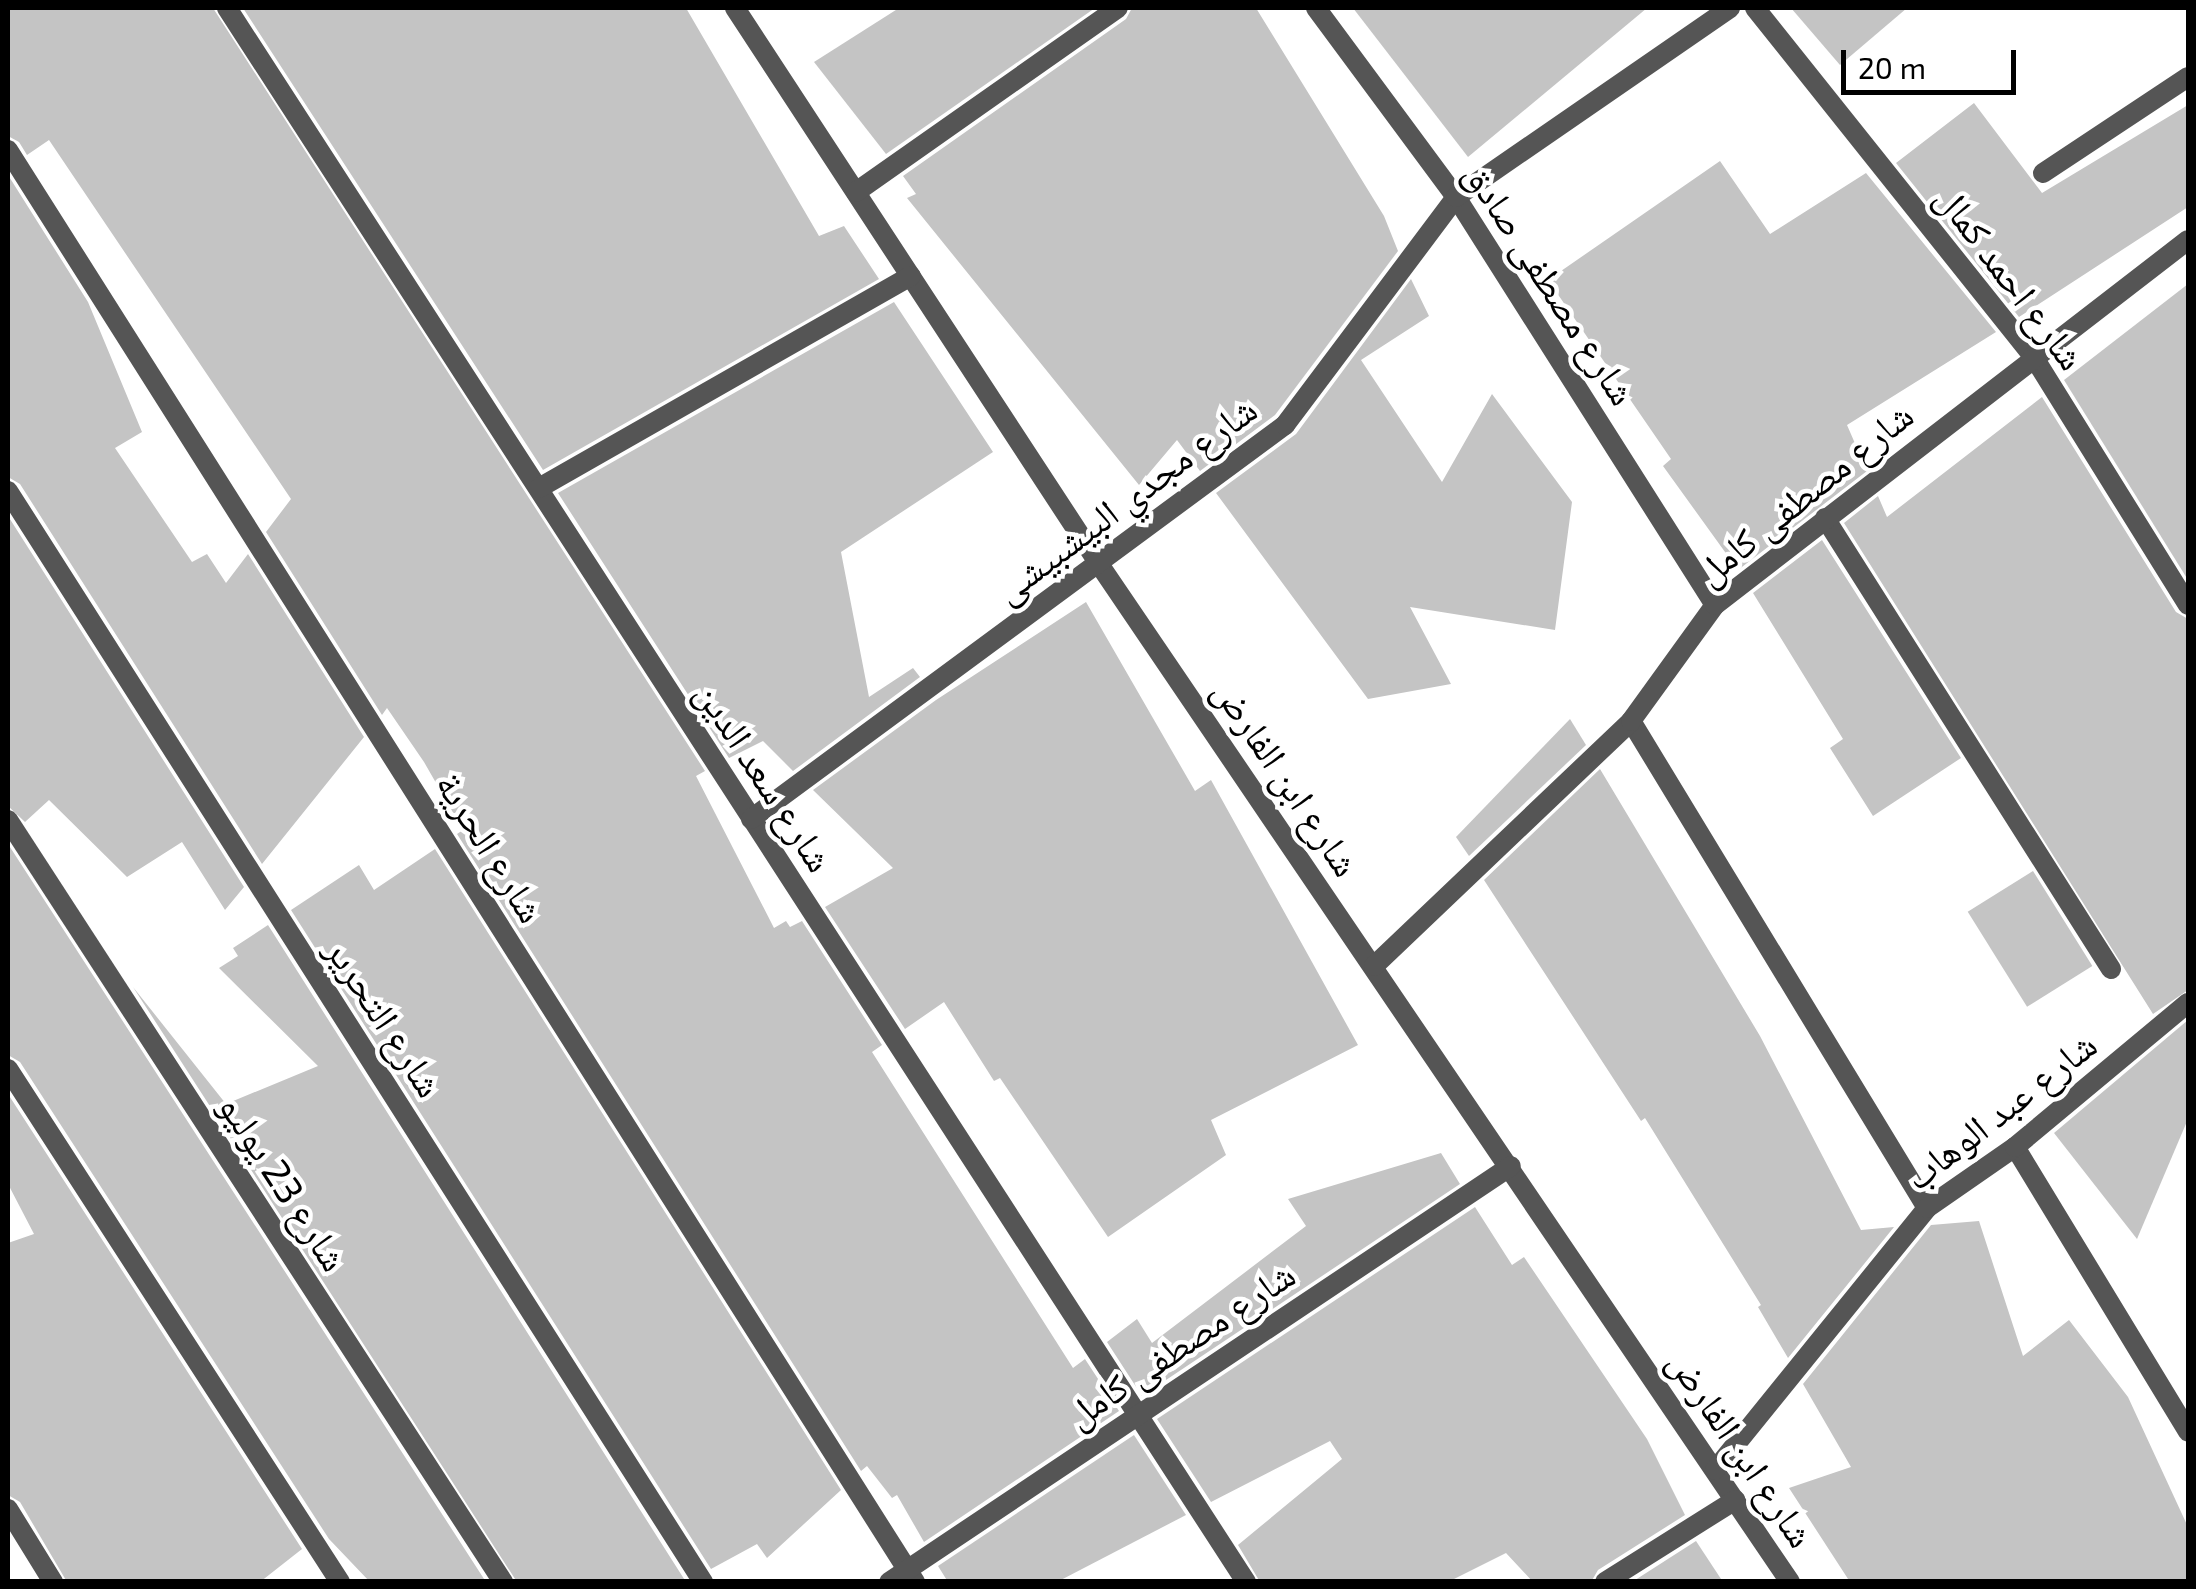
<!DOCTYPE html>
<meta charset="utf-8">
<style>
body{margin:0}
#map{position:relative;width:2196px;height:1589px;overflow:hidden;background:#fff;font-family:"Exo 2","Noto Naskh Arabic",sans-serif}
div>[style]{position:absolute}
.building>*{inset:0;background:#c4c4c4;transform-origin:0 0}
.street>*{height:20px;margin:-10px;padding:0 10px;transform-origin:10px;border-radius:10px;background:#555}
span{translate:-50% -50%;white-space:nowrap;text-align:center;line-height:1.15;-webkit-text-stroke:9px #fff;paint-order:stroke}
.street-label{font-size:38px;color:#000}
.frame{position:absolute;inset:0;border:10px solid #000;pointer-events:none}
.scale{position:absolute;left:1841px;top:50px;width:175px;height:45px;box-sizing:border-box;border:5px solid #000;border-top:0;padding-left:12px;font-size:30px;line-height:35px;white-space:nowrap;color:#000;-webkit-text-stroke:8px #fff;paint-order:stroke}
</style>
<div id="map">
<div class="building">
<i style="clip-path:polygon(8px 8px,213px 8px,705px 771px,696px 776px,774px 928px,786px 921px,790px 927px,802px 921px,882px 1045px,872px 1052px,1073px 1368px,1085px 1359px,1119px 1411px,924px 1542px,897px 1495px,892px 1498px,867px 1466px,861px 1471px,457px 834px,463px 830px,424px 762px,387px 708px,382px 715px,266px 532px,291px 499px,49px 140px,27px 155px,19px 142px,8px 136px)"></i>
<i style="clip-path:polygon(243px 8px,686px 8px,819px 236px,844px 226px,879px 279px,543px 470px)"></i>
<i style="clip-path:polygon(899px 8px,1095px 8px,886px 154px,814px 62px)"></i>
<i style="clip-path:polygon(1132px 8px,1256px 8px,1384px 216px,1398px 251px,1275px 415px,1200px 471px,1177px 440px,1139px 485px,907px 198px,916px 194px,903px 176px,1126px 19px)"></i>
<i style="clip-path:polygon(1353px 8px,1647px 8px,1468px 157px)"></i>
<i style="clip-path:polygon(1791px 8px,1907px 8px,1840px 65px)"></i>
<i style="clip-path:polygon(1974px 103px,2042px 193px,2188px 105px,2188px 207px,2019px 317px,1896px 163px)"></i>
<i style="clip-path:polygon(1720px 161px,1770px 234px,1866px 173px,1996px 332px,1847px 425px,1867px 471px,1738px 570px,1663px 466px,1671px 459px,1548px 280px)"></i>
<i style="clip-path:polygon(8px 175px,88px 302px,142px 432px,115px 448px,192px 562px,207px 554px,226px 583px,248px 554px,364px 737px,262px 864px,20px 484px,8px 477px)"></i>
<i style="clip-path:polygon(1411px 279px,1429px 316px,1361px 360px,1442px 482px,1492px 394px,1572px 502px,1555px 630px,1410px 607px,1451px 684px,1368px 699px,1216px 493px,1296px 434px)"></i>
<i style="clip-path:polygon(2188px 284px,2188px 580px,2064px 380px)"></i>
<i style="clip-path:polygon(894px 302px,993px 452px,841px 552px,869px 697px,913px 668px,920px 677px,793px 771px,763px 741px,729px 758px,558px 493px)"></i>
<i style="clip-path:polygon(2042px 397px,2176px 612px,2188px 619px,2188px 990px,2153px 1014px,1844px 523px,1878px 496px,1887px 517px)"></i>
<i style="clip-path:polygon(8px 516px,244px 887px,225px 910px,182px 842px,127px 877px,49px 800px,25px 822px,8px 806px)"></i>
<i style="clip-path:polygon(1822px 540px,1961px 758px,1873px 816px,1830px 748px,1843px 739px,1753px 593px)"></i>
<i style="clip-path:polygon(1086px 602px,1195px 791px,1211px 780px,1358px 1045px,1211px 1120px,1226px 1155px,1108px 1237px,1000px 1078px,994px 1081px,944px 1002px,905px 1029px,825px 907px,893px 868px,813px 790px,936px 700px)"></i>
<i style="clip-path:polygon(1570px 719px,1586px 745px,1469px 856px,1456px 837px)"></i>
<i style="clip-path:polygon(1600px 769px,1760px 1036px,1861px 1230px,1894px 1227px,1788px 1358px,1758px 1307px,1761px 1305px,1645px 1118px,1641px 1121px,1484px 880px)"></i>
<i style="clip-path:polygon(8px 844px,486px 1582px,370px 1582px,329px 1539px,20px 1062px,8px 1055px)"></i>
<i style="clip-path:polygon(435px 849px,841px 1490px,767px 1558px,757px 1544px,711px 1569px,291px 910px,359px 865px,374px 890px)"></i>
<i style="left:2033px;top:871px;width:112px;height:77px;rotate:58deg"></i>
<i style="clip-path:polygon(268px 925px,686px 1582px,517px 1582px,133px 987px,226px 1104px,318px 1066px,219px 968px,238px 956px,233px 948px)"></i>
<i style="clip-path:polygon(2188px 1020px,2188px 1119px,2137px 1239px,2054px 1133px)"></i>
<i style="clip-path:polygon(8px 1094px,302px 1549px,260px 1582px,67px 1582px,20px 1502px,8px 1495px,8px 1243px,34px 1234px,8px 1184px)"></i>
<i style="clip-path:polygon(1441px 1153px,1460px 1184px,1142px 1396px,1107px 1342px,1137px 1319px,1152px 1343px,1306px 1226px,1288px 1199px)"></i>
<i style="clip-path:polygon(1475px 1207px,1512px 1265px,1524px 1257px,1647px 1439px,1685px 1515px,1598px 1570px,1591px 1582px,1533px 1582px,1506px 1553px,1448px 1582px,1260px 1582px,1238px 1545px,1342px 1459px,1330px 1441px,1211px 1502px,1157px 1419px)"></i>
<i style="clip-path:polygon(1979px 1221px,2023px 1356px,2069px 1320px,2128px 1397px,2188px 1527px,2188px 1582px,1850px 1582px,1789px 1488px,1851px 1467px,1803px 1384px,1931px 1225px)"></i>
<i style="clip-path:polygon(1134px 1435px,1186px 1515px,1057px 1582px,948px 1582px,938px 1566px)"></i>
<i style="clip-path:polygon(1696px 1541px,1723px 1582px,1632px 1582px)"></i>
</div>
<div class="street">
<i style="left:227px;top:8px;width:1875px;rotate:57.08deg"></i>
<i style="left:735px;top:8px;width:665px;rotate:56.79deg"></i>
<i style="left:1099px;top:564px;width:1230px;rotate:55.83deg"></i>
<i style="left:1316px;top:8px;width:235px;rotate:53.5deg"></i>
<i style="left:1456px;top:197px;width:483px;rotate:57.6deg"></i>
<i style="left:1755px;top:8px;width:445px;rotate:51.4deg"></i>
<i style="left:2033px;top:356px;width:293px;rotate:58.1deg"></i>
<i style="left:8px;top:150px;width:1695px;rotate:57.65deg"></i>
<i style="left:2043px;top:173px;width:174px;rotate:-33.5deg"></i>
<i style="left:856px;top:192px;width:320px;rotate:-35.1deg"></i>
<i style="left:539px;top:488px;width:428px;rotate:-29.7deg"></i>
<i style="left:8px;top:491px;width:1294px;rotate:57.5deg"></i>
<i style="left:1825px;top:518px;width:534px;rotate:57.62deg"></i>
<i style="left:1631px;top:721px;width:570px;rotate:58.71deg"></i>
<i style="left:751px;top:819px;width:664px;rotate:-36.42deg"></i>
<i style="left:1285px;top:425px;width:285px;rotate:-53.1deg"></i>
<i style="left:1456px;top:197px;width:333px;rotate:-34.6deg"></i>
<i style="left:8px;top:820px;width:909px;rotate:56.99deg"></i>
<i style="left:1374px;top:966px;width:355px;rotate:-43.6deg"></i>
<i style="left:1631px;top:721px;width:143px;rotate:-54.1deg"></i>
<i style="left:1715px;top:605px;width:597px;rotate:-37.66deg"></i>
<i style="left:8px;top:1069px;width:611px;rotate:57.09deg"></i>
<i style="left:2015px;top:1147px;width:333px;rotate:58.7deg"></i>
<i style="left:1715px;top:1470px;width:337px;rotate:-51deg"></i>
<i style="left:1927px;top:1208px;width:107px;rotate:-34.7deg"></i>
<i style="left:2015px;top:1147px;width:225px;rotate:-39.8deg"></i>
<i style="left:8px;top:1509px;width:86px;rotate:58.3deg"></i>
<i style="left:889px;top:1582px;width:748px;rotate:-33.78deg"></i>
<i style="left:1605px;top:1582px;width:154px;rotate:-32.2deg"></i>
</div>
<div class="street-label">
<span style="left:2011px;top:277px;rotate:53deg">شارع احمد كمال</span>
<span style="left:1551px;top:283px;rotate:57deg">شارع مصطفى صادق</span>
<span style="left:1804px;top:493px;rotate:-39deg">شارع مصطفى كامل</span>
<span style="left:1125px;top:499px;rotate:-37deg">شارع مجدي البيشبيشى</span>
<span style="left:765px;top:776px;rotate:57deg">شارع سعد الدين</span>
<span style="left:1287px;top:777px;rotate:56deg">شارع ابن الفارض</span>
<span style="left:491px;top:847px;rotate:58deg">شارع الحرية</span>
<span style="left:385px;top:1017px;rotate:57deg">شارع التحرير</span>
<span style="left:2000px;top:1110px;rotate:-38deg">شارع عبد الوهاب</span>
<span style="left:284px;top:1182px;rotate:57deg">شارع 23 يوليو</span>
<span style="left:1180px;top:1344px;rotate:-34deg">شارع مصطفى كامل</span>
<span style="left:1742px;top:1448px;rotate:56deg">شارع ابن الفارض</span>
</div>
<div class="frame"></div>
<div class="scale">20 m</div>
</div>
